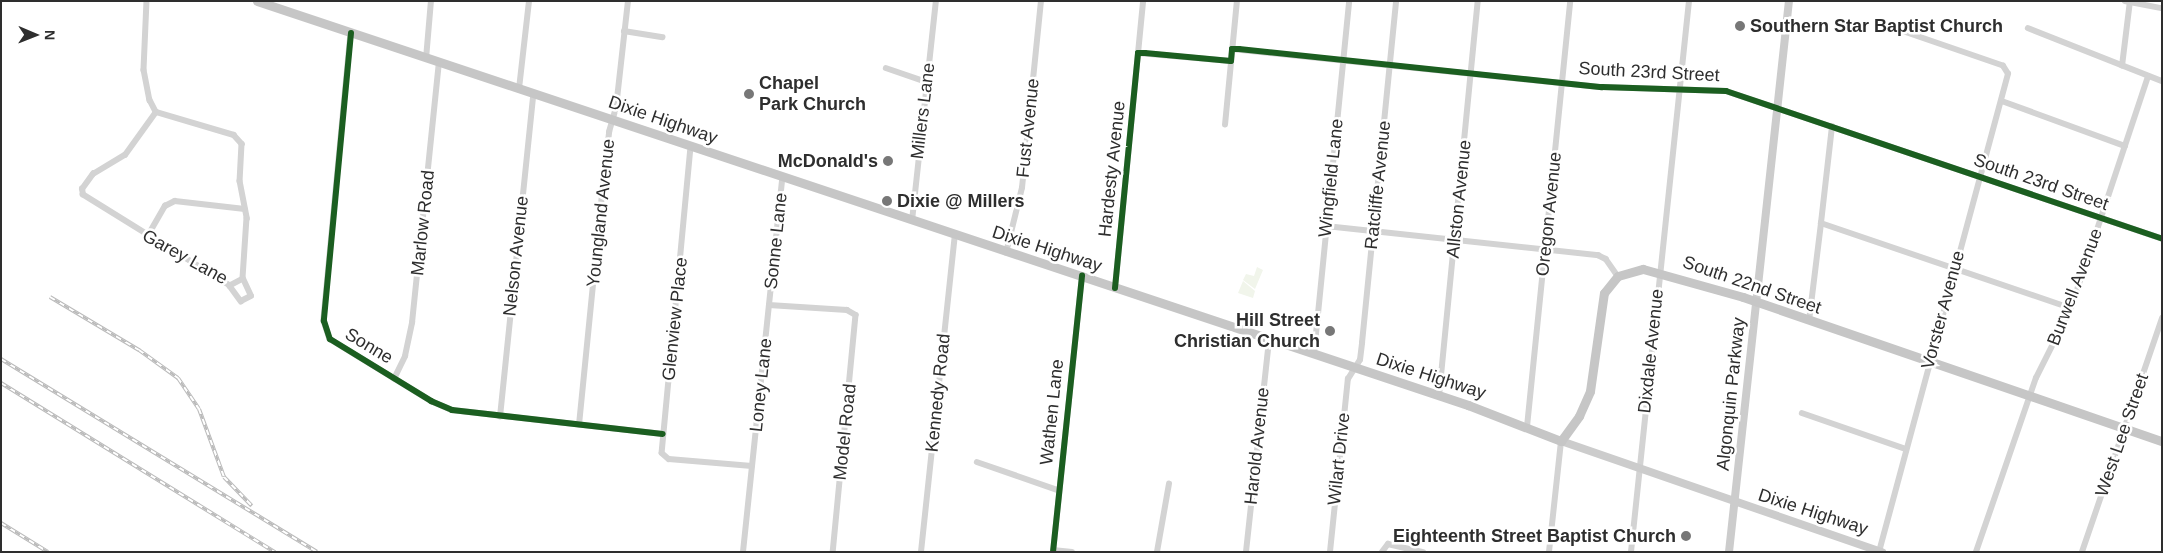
<!DOCTYPE html>
<style>
body{margin:0}
#map{position:relative;width:2163px;height:553px;overflow:hidden;background:#fff;font-family:Helvetica,sans-serif}
div>[style]{position:absolute}
.green>*{inset:0;background:#f1f5eb}
.street>*{height:5.5px;margin:-2.75px;padding:0 2.75px;transform-origin:2.75px;border-radius:2.75px;background:#d3d3d3}
.secondary>*{height:8px;margin:-4px;padding:0 4px;transform-origin:4px;border-radius:4px;background:#ccc}
.primary>*{height:9px;margin:-4.5px;padding:0 4.5px;transform-origin:4.5px;border-radius:4.5px;background:#c6c6c6}
.rail>*{height:4px;margin-top:-2px;transform-origin:0;background:repeating-linear-gradient(90deg,#fff 0 5.5px,#bababa 0 11px);box-sizing:border-box;border-block:1px solid #bababa}
.cycleway>*{height:6px;margin:-3px;padding:0 3px;transform-origin:3px;border-radius:3px;background:#1b5e20}
.dots>*{width:14px;height:14px;translate:-50% -50%;box-sizing:border-box;border:2px solid #fff;border-radius:50%}
span{translate:-50% -50%;white-space:nowrap;text-align:center;line-height:1.15;-webkit-text-stroke:5px #fff;paint-order:stroke}
.poi-label{font-size:18px;color:#2e2e2e;font-weight:700}
.left{translate:0 -50%;text-align:left}
.right{translate:-100% -50%;text-align:right}
.street-label{font-size:18px;color:#2e2e2e}
.frame{position:absolute;inset:0;border:2px solid #2e2e2e;pointer-events:none}
.north{position:absolute;left:10px;top:10px;width:50px;height:50px;-webkit-text-stroke:4px #fff;paint-order:stroke;rotate:91deg;font-size:14px;font-weight:700;line-height:20px;text-align:center;color:#2e2e2e}
.north::after{content:'';display:block;margin:auto;width:18px;height:22px;background:#2e2e2e;clip-path:polygon(50% 0,100% 100%,50% 72%,0 100%)}
</style>
<div id="map">
<div class="green">
<i style="clip-path:polygon(1257px 267px,1263px 270px,1255px 289px,1243px 280px,1246px 274px,1254px 276px)"></i>
<i style="clip-path:polygon(1243px 281px,1255px 291px,1253px 298px,1238px 293px)"></i>
</div>
<div class="street">
<i style="left:147px;top:1px;width:69px;rotate:92.5deg"></i>
<i style="left:144px;top:70px;width:31px;rotate:79deg"></i>
<i style="left:150px;top:100px;width:13px;rotate:63deg"></i>
<i style="left:2125px;top:1px;width:38px;rotate:11deg"></i>
<i style="left:2028px;top:28px;width:144px;rotate:21.6deg"></i>
<i style="left:624px;top:31px;width:39px;rotate:9deg"></i>
<i style="left:351px;top:33px;width:289px;rotate:95.4deg"></i>
<i style="left:324px;top:321px;width:19px;rotate:72deg"></i>
<i style="left:330px;top:339px;width:119px;rotate:31.5deg"></i>
<i style="left:431px;top:401px;width:23px;rotate:23deg"></i>
<i style="left:452px;top:410px;width:212px;rotate:6.5deg"></i>
<i style="left:1232px;top:49px;width:372px;rotate:5.9deg"></i>
<i style="left:1602px;top:87px;width:124px;rotate:1.8deg"></i>
<i style="left:1726px;top:91px;width:460px;rotate:18.7deg"></i>
<i style="left:1138px;top:53px;width:93px;rotate:4.9deg"></i>
<i style="left:426px;top:59px;width:58px;rotate:-85.1deg"></i>
<i style="left:2122px;top:66px;width:65px;rotate:-83deg"></i>
<i style="left:886px;top:68px;width:43px;rotate:18.9deg"></i>
<i style="left:519px;top:89px;width:89px;rotate:-83.5deg"></i>
<i style="left:2002px;top:101px;width:131px;rotate:20.1deg"></i>
<i style="left:156px;top:112px;width:81px;rotate:16.4deg"></i>
<i style="left:234px;top:135px;width:12px;rotate:48deg"></i>
<i style="left:242px;top:144px;width:37px;rotate:93deg"></i>
<i style="left:240px;top:181px;width:38px;rotate:79deg"></i>
<i style="left:247px;top:218px;width:61px;rotate:93.8deg"></i>
<i style="left:243px;top:279px;width:15px;rotate:152deg"></i>
<i style="left:230px;top:286px;width:173px;rotate:-148.2deg"></i>
<i style="left:83px;top:195px;width:6px;rotate:-99deg"></i>
<i style="left:82px;top:189px;width:19px;rotate:-54deg"></i>
<i style="left:93px;top:174px;width:37px;rotate:-31deg"></i>
<i style="left:125px;top:155px;width:53px;rotate:-54.2deg"></i>
<i style="left:1225px;top:125px;width:125px;rotate:-84.5deg"></i>
<i style="left:691px;top:147px;width:307px;rotate:95.4deg"></i>
<i style="left:662px;top:453px;width:9px;rotate:41deg"></i>
<i style="left:669px;top:459px;width:83px;rotate:4.8deg"></i>
<i style="left:912px;top:221px;width:221px;rotate:-83.8deg"></i>
<i style="left:1821px;top:223px;width:97px;rotate:-83.5deg"></i>
<i style="left:1326px;top:226px;width:274px;rotate:6.1deg"></i>
<i style="left:1598px;top:255px;width:9px;rotate:27deg"></i>
<i style="left:1606px;top:259px;width:21px;rotate:55deg"></i>
<i style="left:147px;top:237px;width:36px;rotate:-60deg"></i>
<i style="left:165px;top:206px;width:11px;rotate:-27deg"></i>
<i style="left:175px;top:201px;width:70px;rotate:6.5deg"></i>
<i style="left:1006px;top:253px;width:67px;rotate:-76.2deg"></i>
<i style="left:1022px;top:188px;width:188px;rotate:-84.2deg"></i>
<i style="left:230px;top:286px;width:19px;rotate:54deg"></i>
<i style="left:241px;top:301px;width:11px;rotate:-27deg"></i>
<i style="left:251px;top:296px;width:19px;rotate:-115deg"></i>
<i style="left:1115px;top:288px;width:288px;rotate:-84.4deg"></i>
<i style="left:769px;top:305px;width:78px;rotate:3.7deg"></i>
<i style="left:847px;top:310px;width:10px;rotate:29deg"></i>
<i style="left:856px;top:315px;width:238px;rotate:95.5deg"></i>
<i style="left:1809px;top:321px;width:99px;rotate:-83deg"></i>
<i style="left:1821px;top:223px;width:264px;rotate:18.8deg"></i>
<i style="left:1314px;top:354px;width:355px;rotate:-84.3deg"></i>
<i style="left:394px;top:379px;width:25px;rotate:-64deg"></i>
<i style="left:405px;top:356px;width:34px;rotate:-78deg"></i>
<i style="left:412px;top:323px;width:261px;rotate:-84.1deg"></i>
<i style="left:1439px;top:396px;width:397px;rotate:-84.4deg"></i>
<i style="left:1802px;top:413px;width:110px;rotate:19.1deg"></i>
<i style="left:500px;top:417px;width:324px;rotate:-84.1deg"></i>
<i style="left:579px;top:425px;width:260px;rotate:-84.3deg"></i>
<i style="left:605px;top:166px;width:34px;rotate:-83deg"></i>
<i style="left:609px;top:132px;width:25px;rotate:-74deg"></i>
<i style="left:616px;top:108px;width:108px;rotate:-83.6deg"></i>
<i style="left:1527px;top:427px;width:428px;rotate:-84.2deg"></i>
<i style="left:977px;top:462px;width:86px;rotate:19.1deg"></i>
<i style="left:1053px;top:550px;width:19px;rotate:6deg"></i>
<i style="left:743px;top:552px;width:376px;rotate:-84deg"></i>
<i style="left:921px;top:552px;width:319px;rotate:-83.9deg"></i>
<i style="left:1053px;top:552px;width:278px;rotate:-84deg"></i>
<i style="left:1157px;top:552px;width:69px;rotate:-80deg"></i>
<i style="left:1246px;top:552px;width:214px;rotate:-83.8deg"></i>
<i style="left:1330px;top:552px;width:174px;rotate:-84.1deg"></i>
<i style="left:1348px;top:379px;width:22px;rotate:-58deg"></i>
<i style="left:1360px;top:360px;width:17px;rotate:-83deg"></i>
<i style="left:1362px;top:343px;width:344px;rotate:-84.3deg"></i>
<i style="left:1382px;top:552px;width:10px;rotate:-53deg"></i>
<i style="left:1388px;top:544px;width:36px;rotate:13deg"></i>
<i style="left:1549px;top:552px;width:112px;rotate:-83.8deg"></i>
<i style="left:1631px;top:552px;width:554px;rotate:-83.99deg"></i>
<i style="left:1879px;top:552px;width:495px;rotate:-74.9deg"></i>
<i style="left:2008px;top:74px;width:9px;rotate:-122deg"></i>
<i style="left:2003px;top:66px;width:120px;rotate:-161deg"></i>
<i style="left:1976px;top:552px;width:184px;rotate:-71deg"></i>
<i style="left:2036px;top:378px;width:78px;rotate:-63.4deg"></i>
<i style="left:2071px;top:308px;width:244px;rotate:-71.6deg"></i>
<i style="left:2082px;top:552px;width:247px;rotate:-71.1deg"></i>
</div>
<div class="secondary">
<i style="left:1561px;top:441px;width:340px;rotate:19.1deg"></i>
<i style="left:1729px;top:552px;width:554px;rotate:-83.79deg"></i>
</div>
<div class="primary">
<i style="left:257px;top:1px;width:1277px;rotate:18.45deg"></i>
<i style="left:1468px;top:405px;width:100px;rotate:21.2deg"></i>
<i style="left:1561px;top:441px;width:31px;rotate:-54deg"></i>
<i style="left:1579px;top:416px;width:27px;rotate:-66deg"></i>
<i style="left:1590px;top:391px;width:99px;rotate:-81.9deg"></i>
<i style="left:1604px;top:293px;width:22px;rotate:-51deg"></i>
<i style="left:1618px;top:276px;width:26px;rotate:-16deg"></i>
<i style="left:1643px;top:269px;width:104px;rotate:15.6deg"></i>
<i style="left:1743px;top:297px;width:443px;rotate:19deg"></i>
</div>
<div class="rail">
<i style="left:50px;top:297px;width:104px;rotate:30.8deg"></i>
<i style="left:139px;top:350px;width:48px;rotate:35.7deg"></i>
<i style="left:178px;top:378px;width:37px;rotate:56deg"></i>
<i style="left:199px;top:409px;width:72px;rotate:69.8deg"></i>
<i style="left:224px;top:477px;width:40px;rotate:46deg"></i>
<i style="left:1px;top:359px;width:370px;rotate:31.4deg"></i>
<i style="left:1px;top:383px;width:322px;rotate:31.7deg"></i>
<i style="left:1px;top:523px;width:55px;rotate:31.7deg"></i>
</div>
<div class="cycleway">
<i style="left:351px;top:33px;width:289px;rotate:95.4deg"></i>
<i style="left:324px;top:321px;width:19px;rotate:72deg"></i>
<i style="left:330px;top:339px;width:119px;rotate:31.5deg"></i>
<i style="left:431px;top:401px;width:23px;rotate:23deg"></i>
<i style="left:452px;top:410px;width:212px;rotate:6.5deg"></i>
<i style="left:1115px;top:288px;width:236px;rotate:-84.4deg"></i>
<i style="left:1138px;top:53px;width:7px"></i>
<i style="left:1145px;top:53px;width:86px;rotate:5.3deg"></i>
<i style="left:1231px;top:61px;width:12px;rotate:-85deg"></i>
<i style="left:1232px;top:49px;width:7px"></i>
<i style="left:1239px;top:49px;width:365px;rotate:6deg"></i>
<i style="left:1602px;top:87px;width:124px;rotate:1.8deg"></i>
<i style="left:1726px;top:91px;width:460px;rotate:18.7deg"></i>
<i style="left:1053px;top:552px;width:278px;rotate:-84deg"></i>
</div>
<div class="dots">
<i style="left:1740px;top:26px;background:#777"></i>
<i style="left:749px;top:94px;background:#777"></i>
<i style="left:888px;top:161px;background:#777"></i>
<i style="left:887px;top:201px;background:#777"></i>
<i style="left:1330px;top:331px;background:#777"></i>
<i style="left:1686px;top:536px;background:#777"></i>
</div>
<div class="poi-label">
<span class="left" style="left:1750px;top:26px">Southern Star Baptist Church</span>
<span class="left" style="left:759px;top:94px">Chapel<br>Park Church</span>
<span class="right" style="left:878px;top:161px">McDonald's</span>
<span class="left" style="left:897px;top:201px">Dixie @ Millers</span>
<span class="right" style="left:1320px;top:331px">Hill Street<br>Christian Church</span>
<span class="right" style="left:1676px;top:536px">Eighteenth Street Baptist Church</span>
</div>
<div class="street-label">
<span style="left:1649px;top:72px;rotate:3deg">South 23rd Street</span>
<span style="left:923px;top:111px;rotate:-83deg">Millers Lane</span>
<span style="left:663px;top:120px;rotate:19deg">Dixie Highway</span>
<span style="left:1028px;top:128px;rotate:-84deg">Fust Avenue</span>
<span style="left:1112px;top:169px;rotate:-84deg">Hardesty Avenue</span>
<span style="left:1331px;top:178px;rotate:-84deg">Wingfield Lane</span>
<span style="left:2041px;top:182px;rotate:19deg">South 23rd Street</span>
<span style="left:1378px;top:185px;rotate:-84deg">Ratcliffe Avenue</span>
<span style="left:1459px;top:199px;rotate:-84deg">Allston Avenue</span>
<span style="left:601px;top:213px;rotate:-84deg">Youngland Avenue</span>
<span style="left:1549px;top:214px;rotate:-84deg">Oregon Avenue</span>
<span style="left:423px;top:223px;rotate:-84deg">Marlow Road</span>
<span style="left:776px;top:241px;rotate:-84deg">Sonne Lane</span>
<span style="left:1047px;top:249px;rotate:18deg">Dixie Highway</span>
<span style="left:516px;top:256px;rotate:-84deg">Nelson Avenue</span>
<span style="left:185px;top:257px;rotate:29deg">Garey Lane</span>
<span style="left:1752px;top:285px;rotate:19deg">South 22nd Street</span>
<span style="left:2075px;top:287px;rotate:-69deg">Burwell Avenue</span>
<span style="left:1943px;top:310px;rotate:-75deg">Vorster Avenue</span>
<span style="left:675px;top:319px;rotate:-84deg">Glenview Place</span>
<span style="left:369px;top:346px;rotate:31deg">Sonne</span>
<span style="left:1651px;top:351px;rotate:-84deg">Dixdale Avenue</span>
<span style="left:1431px;top:376px;rotate:18deg">Dixie Highway</span>
<span style="left:761px;top:385px;rotate:-84deg">Loney Lane</span>
<span style="left:938px;top:393px;rotate:-84deg">Kennedy Road</span>
<span style="left:1731px;top:394px;rotate:-84deg">Algonquin Parkway</span>
<span style="left:1052px;top:412px;rotate:-84deg">Wathen Lane</span>
<span style="left:845px;top:432px;rotate:-84deg">Model Road</span>
<span style="left:2122px;top:435px;rotate:-71deg">West Lee Street</span>
<span style="left:1257px;top:446px;rotate:-84deg">Harold Avenue</span>
<span style="left:1339px;top:459px;rotate:-84deg">Wilart Drive</span>
<span style="left:1813px;top:512px;rotate:18deg">Dixie Highway</span>
</div>
<div class="frame"></div>
<div class="north">N</div>
</div>
